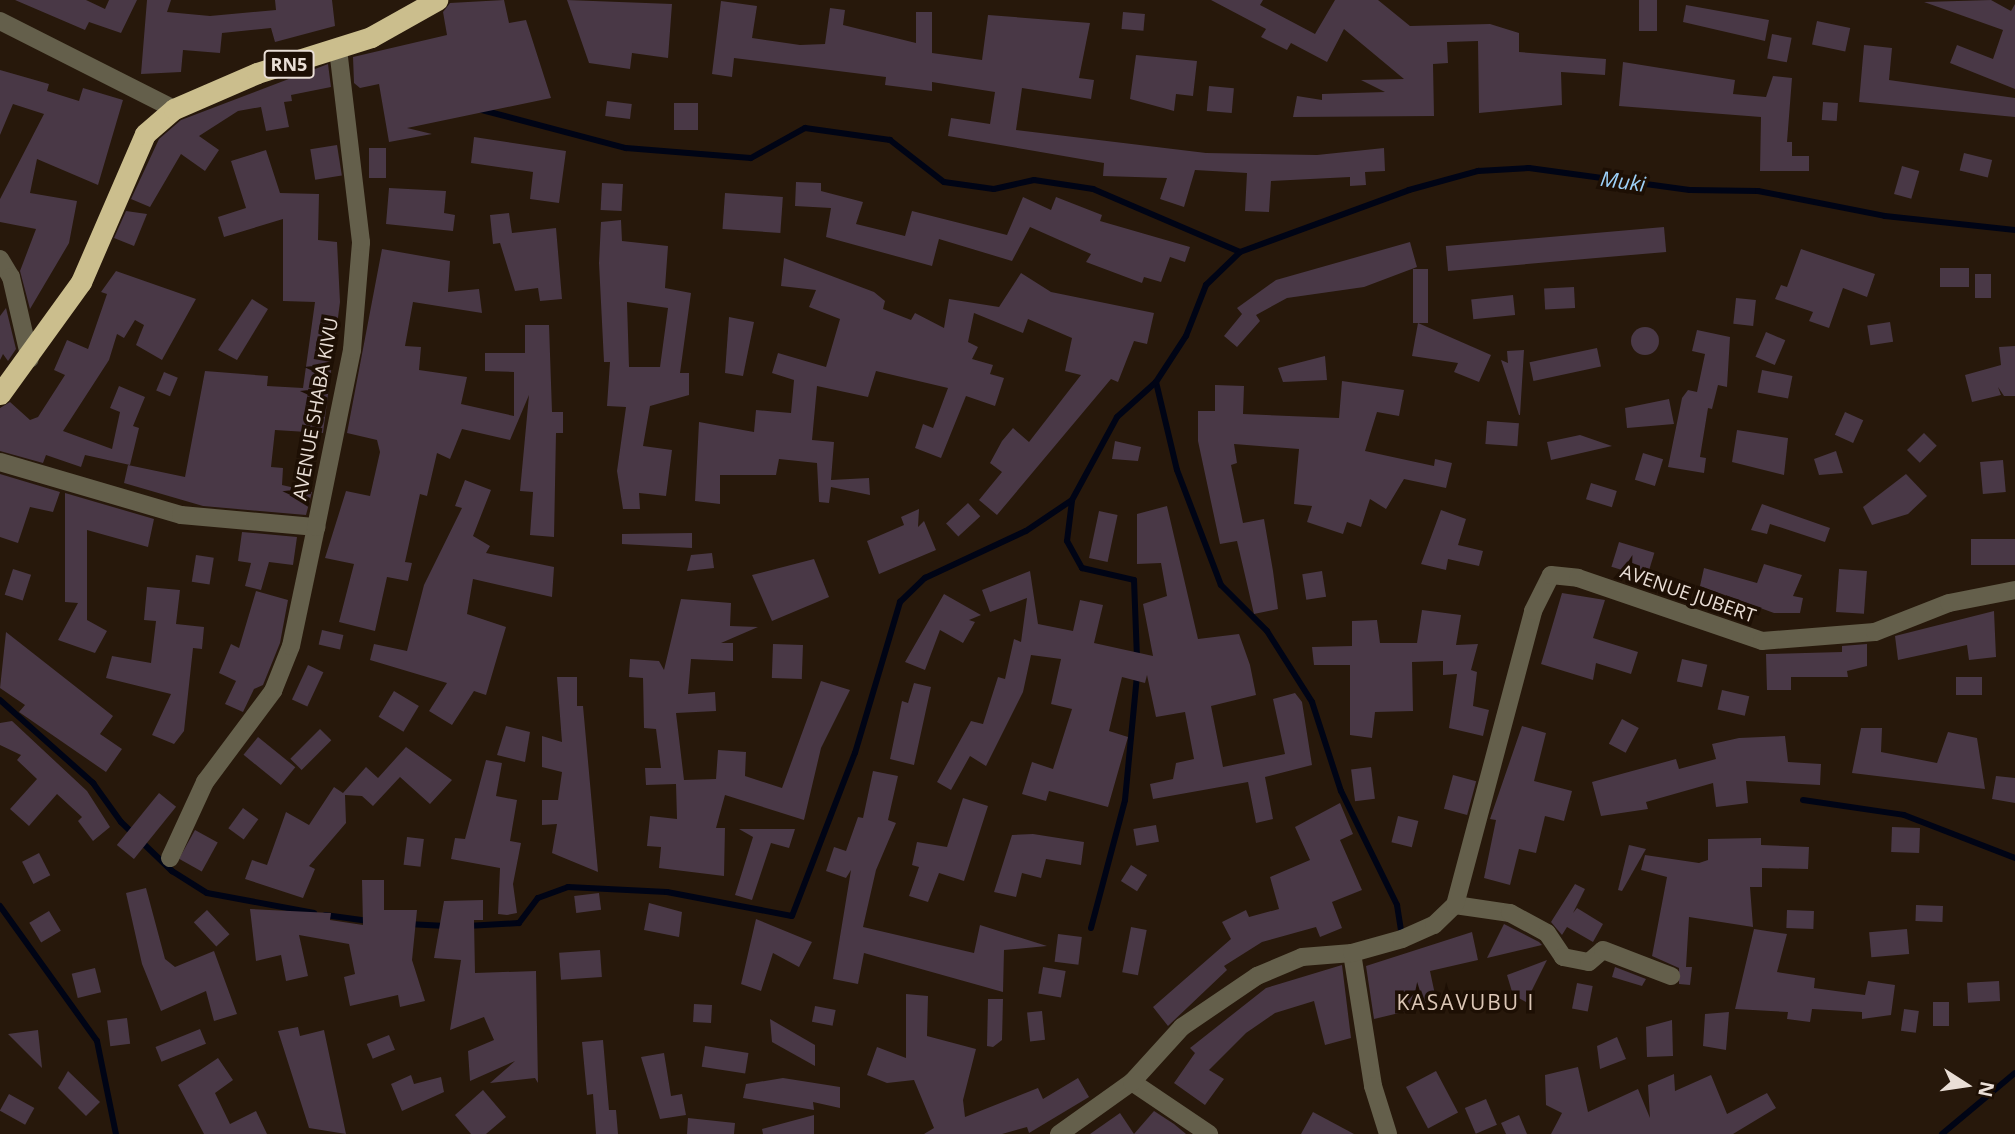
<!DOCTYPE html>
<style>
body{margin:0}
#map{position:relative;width:2015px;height:1134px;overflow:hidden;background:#27180b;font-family:"Open Sans",sans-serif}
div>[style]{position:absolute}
.stream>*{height:6px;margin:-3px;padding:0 3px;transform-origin:3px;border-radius:3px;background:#000415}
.building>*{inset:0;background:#493846;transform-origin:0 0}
.round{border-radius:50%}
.minor>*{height:18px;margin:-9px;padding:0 9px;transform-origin:9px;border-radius:9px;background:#645f4b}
.highway>*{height:21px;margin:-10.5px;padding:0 10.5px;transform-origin:10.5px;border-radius:10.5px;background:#cbbe8d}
span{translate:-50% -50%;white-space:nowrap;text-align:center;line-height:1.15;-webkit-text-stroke:7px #1d0f04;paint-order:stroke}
.shield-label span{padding:2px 5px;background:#1d0f04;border:2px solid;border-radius:5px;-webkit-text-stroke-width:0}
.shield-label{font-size:18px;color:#e9ded6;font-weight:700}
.street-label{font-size:19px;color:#e9ded6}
.water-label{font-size:21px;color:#9dd1f9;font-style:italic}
.neighbourhood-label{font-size:21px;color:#dcc7b7;letter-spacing:2px}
.north{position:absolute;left:1931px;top:1050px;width:70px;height:70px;-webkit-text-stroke:5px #1d0f04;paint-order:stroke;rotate:102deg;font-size:19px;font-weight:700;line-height:28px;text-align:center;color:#e9ded6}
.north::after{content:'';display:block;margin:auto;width:24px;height:32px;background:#e9ded6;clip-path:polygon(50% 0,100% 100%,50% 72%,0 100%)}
</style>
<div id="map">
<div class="stream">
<i style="left:478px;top:109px;width:153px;rotate:14.8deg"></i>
<i style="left:626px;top:148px;width:125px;rotate:4.6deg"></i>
<i style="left:751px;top:158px;width:62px;rotate:-29.1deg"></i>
<i style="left:805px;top:128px;width:86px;rotate:8deg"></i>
<i style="left:890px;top:140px;width:68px;rotate:37.9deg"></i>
<i style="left:944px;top:182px;width:50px;rotate:8deg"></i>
<i style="left:994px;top:189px;width:41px;rotate:-12.7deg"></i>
<i style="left:1034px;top:180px;width:60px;rotate:8.7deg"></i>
<i style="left:1093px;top:189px;width:160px;rotate:23.2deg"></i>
<i style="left:1156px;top:382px;width:90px;rotate:76.6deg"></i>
<i style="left:1177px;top:470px;width:123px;rotate:69.1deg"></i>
<i style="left:1221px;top:585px;width:65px;rotate:45deg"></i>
<i style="left:1267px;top:631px;width:84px;rotate:57.6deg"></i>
<i style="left:1312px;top:702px;width:94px;rotate:72deg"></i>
<i style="left:1341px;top:791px;width:127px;rotate:63.8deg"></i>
<i style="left:1397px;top:905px;width:32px;rotate:81deg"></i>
<i style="left:1072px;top:501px;width:40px;rotate:97.1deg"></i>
<i style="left:1067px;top:541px;width:31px;rotate:61deg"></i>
<i style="left:1082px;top:568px;width:53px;rotate:13deg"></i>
<i style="left:1134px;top:580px;width:78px;rotate:87.8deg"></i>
<i style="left:0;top:700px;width:125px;rotate:41.7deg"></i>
<i style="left:93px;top:783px;width:48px;rotate:54.3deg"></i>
<i style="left:121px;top:822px;width:71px;rotate:43.9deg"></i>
<i style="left:172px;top:871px;width:41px;rotate:32.2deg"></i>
<i style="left:207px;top:893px;width:109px;rotate:10.6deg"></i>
<i style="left:1803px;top:800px;width:102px;rotate:8.4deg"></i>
<i style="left:1904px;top:815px;width:119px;rotate:21.2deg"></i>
<i style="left:0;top:906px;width:166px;rotate:54.3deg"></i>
<i style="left:97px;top:1041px;width:95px;rotate:78.5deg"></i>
<i style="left:325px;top:915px;width:44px;rotate:7.8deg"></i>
<i style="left:408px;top:924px;width:38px;rotate:3deg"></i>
<i style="left:467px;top:926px;width:52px;rotate:-3.3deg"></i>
<i style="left:519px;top:923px;width:31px;rotate:-53deg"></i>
<i style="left:538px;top:898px;width:32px;rotate:-20deg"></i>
<i style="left:568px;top:887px;width:99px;rotate:2.9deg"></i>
<i style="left:667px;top:892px;width:127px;rotate:10.9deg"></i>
<i style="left:792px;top:916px;width:175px;rotate:-68.9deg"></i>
<i style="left:855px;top:753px;width:158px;rotate:-73.4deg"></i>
<i style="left:900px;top:602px;width:35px;rotate:-44deg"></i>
<i style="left:925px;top:578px;width:111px;rotate:-25deg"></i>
<i style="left:1026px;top:531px;width:55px;rotate:-34deg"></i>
<i style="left:1072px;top:500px;width:94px;rotate:-61.5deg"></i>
<i style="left:1117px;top:417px;width:52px;rotate:-41.9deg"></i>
<i style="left:1156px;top:382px;width:55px;rotate:-56.9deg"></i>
<i style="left:1186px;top:336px;width:55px;rotate:-68.6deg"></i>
<i style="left:1206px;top:285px;width:47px;rotate:-44.1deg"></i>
<i style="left:1240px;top:252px;width:180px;rotate:-20.1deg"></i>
<i style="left:1409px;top:190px;width:72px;rotate:-15.4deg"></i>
<i style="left:1478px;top:171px;width:51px;rotate:-3.4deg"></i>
<i style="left:1529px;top:168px;width:162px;rotate:7.8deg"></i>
<i style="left:1690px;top:190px;width:68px;rotate:0.8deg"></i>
<i style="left:1758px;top:191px;width:129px;rotate:11.1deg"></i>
<i style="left:1885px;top:216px;width:131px;rotate:6.1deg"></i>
<i style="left:1091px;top:928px;width:132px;rotate:-75.1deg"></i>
<i style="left:1125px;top:800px;width:125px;rotate:-84.5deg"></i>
<i style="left:1942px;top:1134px;width:95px;rotate:-39.9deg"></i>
</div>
<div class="building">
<i style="clip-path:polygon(15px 0,86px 0,105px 9px,109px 0,137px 0,121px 33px,89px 22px,85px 30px)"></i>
<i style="clip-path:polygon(147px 0,171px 0,167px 12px,210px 16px,276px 10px,275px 0,332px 0,335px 26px,275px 42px,271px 28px,222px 33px,220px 53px,183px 50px,181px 72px,141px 74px)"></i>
<i style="clip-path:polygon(504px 0,509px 23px,526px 20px,551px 98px,407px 128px,432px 134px,389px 142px,379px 84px,360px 88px,354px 83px,353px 57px,447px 35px,443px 12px,450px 3px)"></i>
<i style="clip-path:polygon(567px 0,672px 4px,668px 58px,632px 53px,630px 69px,589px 63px)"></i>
<i style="clip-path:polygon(1211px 0,1263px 0,1260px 5px,1315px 34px,1335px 0,1378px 0,1410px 26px,1490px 24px,1519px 33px,1519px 52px,1606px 59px,1605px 75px,1561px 72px,1562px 105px,1479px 113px,1478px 41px,1447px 42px,1448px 63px,1433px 64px,1434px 116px,1293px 117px,1297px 96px,1322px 100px,1322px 94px,1385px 92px,1361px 80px,1404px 79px,1344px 29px,1327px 62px,1291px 43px,1287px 50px,1261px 37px,1266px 29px)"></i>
<i style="left:1639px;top:0;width:18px;height:31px"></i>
<i style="clip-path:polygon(1991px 0,2011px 11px,2015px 4px,2015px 89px,1950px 63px,1957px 45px,1993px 59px,2003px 30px,1924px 2px)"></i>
<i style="clip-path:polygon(721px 1px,757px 6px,752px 38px,800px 45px,825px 44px,830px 8px,845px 10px,843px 25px,916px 43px,916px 12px,932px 12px,932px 53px,982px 60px,988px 15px,1090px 23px,1079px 78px,1094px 80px,1091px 99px,1022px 88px,1016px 130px,1206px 153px,1317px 155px,1384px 148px,1385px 171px,1365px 172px,1366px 185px,1350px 186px,1350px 177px,1271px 181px,1269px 212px,1245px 211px,1247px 173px,1195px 170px,1184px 207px,1160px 199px,1167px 178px,1103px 176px,1104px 163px,948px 136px,951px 118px,990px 124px,995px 92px,932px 82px,932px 91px,885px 85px,886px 77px,734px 58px,732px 77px,712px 74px)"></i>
<i style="clip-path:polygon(1686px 5px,1769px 20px,1765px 41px,1683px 22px)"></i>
<i style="left:1123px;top:12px;width:22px;height:17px;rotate:5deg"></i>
<i style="left:1817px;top:21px;width:34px;height:24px;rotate:12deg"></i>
<i style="left:1772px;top:34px;width:20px;height:25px;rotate:11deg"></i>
<i style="clip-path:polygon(1864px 45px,1892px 48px,1889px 80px,2015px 98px,2015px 117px,1859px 102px)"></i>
<i style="clip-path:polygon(1136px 55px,1197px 61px,1193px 96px,1176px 94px,1174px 111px,1130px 99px)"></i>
<i style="clip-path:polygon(1623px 62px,1735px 80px,1733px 94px,1766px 97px,1773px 76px,1792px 78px,1787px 142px,1792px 142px,1792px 156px,1809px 156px,1809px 171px,1760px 171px,1761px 117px,1619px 106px)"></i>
<i style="clip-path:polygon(328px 64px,331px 87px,291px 95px,292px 101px,284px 102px,289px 127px,266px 131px,261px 107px,238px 111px,199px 136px,219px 150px,205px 171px,181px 154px,150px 207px,131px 199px,159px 139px,181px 120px)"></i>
<i style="clip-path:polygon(0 70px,49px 84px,47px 91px,79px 101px,83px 88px,123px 100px,98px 185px,37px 159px,30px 193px,77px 201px,69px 243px,30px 309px,20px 271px,36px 229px,0 222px,0 199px,44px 114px,13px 104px,0 135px)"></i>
<i style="left:1209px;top:86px;width:25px;height:25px;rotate:5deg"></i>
<i style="left:607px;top:101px;width:25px;height:15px;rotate:7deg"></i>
<i style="left:1823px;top:102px;width:15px;height:18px;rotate:4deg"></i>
<i style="left:698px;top:103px;width:27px;height:24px;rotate:90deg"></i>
<i style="clip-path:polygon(474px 137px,566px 151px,559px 203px,530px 199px,533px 172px,471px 163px)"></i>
<i style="left:337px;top:145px;width:31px;height:27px;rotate:81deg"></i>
<i style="left:369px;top:148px;width:17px;height:30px"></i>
<i style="clip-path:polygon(266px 150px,280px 193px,319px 194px,318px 240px,337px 242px,340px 302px,323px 433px,275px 430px,271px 467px,283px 468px,282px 485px,312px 492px,306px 515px,203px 506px,124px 483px,128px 465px,185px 477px,205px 371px,268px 376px,267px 386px,303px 388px,315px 302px,283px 301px,283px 219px,224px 237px,218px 217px,246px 208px,231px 161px)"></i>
<i style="left:1964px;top:153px;width:29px;height:18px;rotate:14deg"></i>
<i style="left:1902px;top:166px;width:18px;height:29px;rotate:16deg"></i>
<i style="clip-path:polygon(796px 182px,821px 183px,821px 191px,863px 202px,856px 224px,905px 236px,912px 211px,1007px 235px,1023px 197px,1051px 210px,1056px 197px,1102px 215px,1100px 221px,1190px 247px,1185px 262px,1170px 257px,1161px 282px,1144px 277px,1142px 283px,1086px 262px,1091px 254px,1030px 227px,1012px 261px,939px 239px,932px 266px,826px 237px,831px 208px,795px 206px)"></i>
<i style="left:602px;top:183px;width:21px;height:27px;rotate:3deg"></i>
<i style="clip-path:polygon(389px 188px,446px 191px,444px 213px,455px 215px,453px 231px,386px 224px)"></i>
<i style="left:725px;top:193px;width:58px;height:36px;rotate:4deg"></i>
<i style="clip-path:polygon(126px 211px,147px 214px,134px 246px,114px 238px)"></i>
<i style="clip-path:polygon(509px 213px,512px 233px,556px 228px,562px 299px,540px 301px,538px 288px,515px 291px,500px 243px,493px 244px,490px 215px)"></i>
<i style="clip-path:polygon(evenodd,621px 220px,622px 241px,668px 246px,665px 288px,691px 293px,680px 373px,689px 373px,689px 395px,650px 406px,643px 446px,672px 450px,666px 496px,639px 493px,640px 509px,623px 509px,617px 471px,626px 407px,607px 406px,610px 362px,604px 362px,599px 263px,601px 222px,621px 220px,627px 302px,668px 308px,660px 367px,629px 367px,627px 302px)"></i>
<i style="left:1664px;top:227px;width:25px;height:219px;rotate:85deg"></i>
<i style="clip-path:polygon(1410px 242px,1417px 267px,1364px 287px,1287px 298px,1256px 315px,1260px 321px,1237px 347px,1224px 336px,1242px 314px,1237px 308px,1276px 280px)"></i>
<i style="clip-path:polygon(382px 249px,450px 261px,448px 292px,479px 289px,482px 313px,413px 302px,405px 346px,421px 347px,419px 370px,467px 377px,461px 404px,514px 416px,514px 372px,485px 371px,485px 353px,525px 353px,525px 325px,549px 325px,552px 412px,563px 412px,563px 433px,556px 433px,554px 537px,530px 535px,533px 492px,520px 491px,529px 395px,510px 440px,462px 429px,450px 459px,437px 453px,427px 496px,420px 494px,405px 562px,412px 563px,408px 581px,387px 577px,375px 631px,339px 622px,354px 564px,325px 558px,346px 491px,370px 496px,380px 452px,377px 440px,347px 433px)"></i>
<i style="clip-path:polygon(1801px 249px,1875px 274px,1867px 297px,1843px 288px,1829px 328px,1809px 321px,1813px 312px,1775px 299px,1781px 285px,1787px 287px)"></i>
<i style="clip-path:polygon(784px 258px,874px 292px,885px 301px,883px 309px,911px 320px,915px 313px,944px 328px,949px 299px,999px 307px,1021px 273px,1051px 292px,1154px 313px,1147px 344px,1134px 341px,1118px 382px,1111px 379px,997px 515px,979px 500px,1002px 472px,990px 463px,1002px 441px,1013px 428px,1029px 442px,1081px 375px,1065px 371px,1072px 338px,1028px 319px,1023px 333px,974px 313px,968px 342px,978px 347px,972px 359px,993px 365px,990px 374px,1004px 378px,995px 406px,966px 396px,941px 458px,915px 448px,923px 424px,933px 428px,948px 388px,876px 371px,868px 397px,817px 386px,812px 440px,834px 442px,831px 480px,869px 478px,870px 495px,831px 487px,829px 503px,819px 502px,817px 463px,779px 459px,776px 475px,720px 475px,720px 504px,695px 501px,699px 422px,754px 432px,756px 410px,791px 413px,794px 380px,772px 373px,778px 353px,826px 367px,840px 319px,809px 307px,816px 290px,781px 286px)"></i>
<i style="left:1940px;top:268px;width:29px;height:19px"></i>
<i style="left:1413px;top:269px;width:15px;height:54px"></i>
<i style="clip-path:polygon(116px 271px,196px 299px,162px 360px,136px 345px,144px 325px,135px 320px,124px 338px,117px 334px,109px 360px,63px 431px,112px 449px,120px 412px,110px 408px,119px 386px,145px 397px,133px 426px,139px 428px,130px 465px,85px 455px,81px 467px,46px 455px,43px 463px,0 451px,0 408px,10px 402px,30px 420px,38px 417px,65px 375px,54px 370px,67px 340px,88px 349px,107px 294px,101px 292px)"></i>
<i style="left:1975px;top:274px;width:16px;height:24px"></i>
<i style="left:1574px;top:287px;width:21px;height:30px;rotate:87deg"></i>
<i style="left:1513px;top:295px;width:20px;height:42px;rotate:84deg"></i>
<i style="left:1736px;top:298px;width:20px;height:26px;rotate:6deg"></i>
<i style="clip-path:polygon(252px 299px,268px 309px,237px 360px,218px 350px)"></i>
<i style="clip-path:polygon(6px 308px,16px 349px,8px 361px,3px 354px,0 360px,0 316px)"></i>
<i style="clip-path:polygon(729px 317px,754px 322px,743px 376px,725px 373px)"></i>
<i style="left:1890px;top:322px;width:20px;height:23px;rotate:81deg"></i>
<i style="clip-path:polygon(1418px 323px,1491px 355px,1479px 382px,1454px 372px,1458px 363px,1412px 356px)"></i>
<i class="round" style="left:1631px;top:327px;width:28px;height:28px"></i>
<i style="clip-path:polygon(1697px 330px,1730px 337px,1727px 387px,1718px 385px,1712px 409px,1708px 408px,1700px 457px,1706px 458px,1704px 473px,1668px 467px,1682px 398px,1688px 390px,1697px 392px,1705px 354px,1692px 351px)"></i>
<i style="left:1766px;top:332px;width:21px;height:27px;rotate:23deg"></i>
<i style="clip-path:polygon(2015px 346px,2015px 396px,2004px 396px,1998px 387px,2001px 395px,1972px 402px,1965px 375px,2001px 365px,1999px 347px)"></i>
<i style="left:1597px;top:348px;width:19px;height:69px;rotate:78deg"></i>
<i style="clip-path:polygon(1524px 350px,1520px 415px,1519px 415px,1501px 360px,1508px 363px,1507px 351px)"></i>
<i style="clip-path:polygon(1325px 356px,1327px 380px,1283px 382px,1278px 368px)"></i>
<i style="left:1762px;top:370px;width:31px;height:23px;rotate:11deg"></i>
<i style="left:164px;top:372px;width:15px;height:20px;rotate:23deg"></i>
<i style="clip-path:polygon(1342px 381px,1404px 390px,1399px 416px,1377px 412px,1365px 451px,1434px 466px,1435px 459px,1452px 463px,1446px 488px,1404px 479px,1386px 509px,1370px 499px,1361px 527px,1347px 522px,1343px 534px,1307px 522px,1312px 506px,1294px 504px,1299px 449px,1234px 444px,1237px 463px,1231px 465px,1243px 523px,1264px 519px,1273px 571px,1278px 609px,1254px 614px,1237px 541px,1220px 544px,1198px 441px,1198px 411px,1215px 411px,1215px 385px,1244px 386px,1243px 414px,1339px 418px)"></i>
<i style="clip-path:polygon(1669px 399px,1674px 424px,1627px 428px,1625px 408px)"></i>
<i style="left:1845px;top:412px;width:20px;height:25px;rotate:24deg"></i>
<i style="left:1487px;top:421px;width:32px;height:23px;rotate:4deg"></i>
<i style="clip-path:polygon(1737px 430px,1788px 438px,1784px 475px,1732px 462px)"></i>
<i style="left:1924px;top:433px;width:18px;height:24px;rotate:45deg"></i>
<i style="clip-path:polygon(1580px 435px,1612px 446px,1551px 460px,1547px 442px)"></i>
<i style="clip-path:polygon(1115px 441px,1141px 447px,1138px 461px,1112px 459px)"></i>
<i style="clip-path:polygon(1836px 451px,1843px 473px,1819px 475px,1814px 459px)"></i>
<i style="left:1643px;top:453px;width:21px;height:28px;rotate:17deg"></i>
<i style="left:2003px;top:460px;width:32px;height:23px;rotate:85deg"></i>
<i style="clip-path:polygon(0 474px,60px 492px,53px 512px,30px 507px,18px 543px,0 537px)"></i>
<i style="clip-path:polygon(1906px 474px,1927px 496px,1908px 514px,1872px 525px,1863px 507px)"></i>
<i style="clip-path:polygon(465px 480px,491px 490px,473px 536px,490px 546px,486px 553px,554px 567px,552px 597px,473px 579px,467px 614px,506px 627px,486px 695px,474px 691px,452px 725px,429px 711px,447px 683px,370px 660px,374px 644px,407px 651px,424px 585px,462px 508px,455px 506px)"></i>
<i style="left:1591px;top:483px;width:27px;height:17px;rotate:17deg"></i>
<i style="clip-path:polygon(65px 493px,154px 519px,148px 547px,87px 530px,87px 620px,107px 631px,95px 653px,58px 640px,78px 603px,65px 602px)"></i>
<i style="left:968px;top:503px;width:18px;height:30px;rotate:47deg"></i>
<i style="clip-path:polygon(1762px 504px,1830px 528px,1825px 542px,1770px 524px,1767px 534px,1751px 530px)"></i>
<i style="clip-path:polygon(1167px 506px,1198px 639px,1239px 634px,1250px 665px,1256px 695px,1211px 706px,1223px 767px,1285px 754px,1273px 699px,1295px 693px,1302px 702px,1312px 765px,1265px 777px,1273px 819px,1256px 823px,1248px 782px,1153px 799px,1150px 784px,1173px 779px,1176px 763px,1194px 759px,1185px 712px,1156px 717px,1147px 675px,1145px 683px,1122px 677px,1109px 731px,1128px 737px,1108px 807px,1049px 791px,1046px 801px,1022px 794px,1032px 762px,1053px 769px,1072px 709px,1051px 704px,1061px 659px,1031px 655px,1023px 692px,986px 766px,970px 756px,951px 790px,937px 782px,971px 721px,983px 724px,998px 677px,1005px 679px,1014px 639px,1021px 642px,1027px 598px,990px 612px,982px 590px,1030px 571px,1038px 624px,1073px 631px,1080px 600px,1103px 605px,1094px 643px,1153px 656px,1143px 604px,1167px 596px,1161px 563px,1137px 564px,1137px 514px)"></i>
<i style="clip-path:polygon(919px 509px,918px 527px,924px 521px,936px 550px,879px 574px,867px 541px,904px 525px,901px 517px)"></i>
<i style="clip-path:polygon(1441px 510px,1466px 519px,1458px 545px,1483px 551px,1479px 566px,1448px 559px,1446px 570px,1421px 564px)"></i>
<i style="left:1099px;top:511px;width:19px;height:48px;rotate:12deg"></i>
<i style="clip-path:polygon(242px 532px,297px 537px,293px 565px,269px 562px,261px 590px,245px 586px,251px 563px,238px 561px)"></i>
<i style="clip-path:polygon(692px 533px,692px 548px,622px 544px,622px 534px)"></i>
<i style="left:2015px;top:539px;width:26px;height:44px;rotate:90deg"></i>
<i style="left:1619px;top:542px;width:37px;height:26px;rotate:17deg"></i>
<i style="clip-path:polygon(712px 553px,714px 568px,687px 571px,691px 555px)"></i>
<i style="left:196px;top:555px;width:18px;height:27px;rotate:9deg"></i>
<i style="clip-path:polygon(814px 559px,829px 597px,772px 621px,752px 575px)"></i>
<i style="clip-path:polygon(1764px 564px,1802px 575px,1793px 596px,1803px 598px,1800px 613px,1774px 613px,1700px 586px,1704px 568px,1757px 583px)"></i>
<i style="left:13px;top:569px;width:19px;height:27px;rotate:18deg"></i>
<i style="left:1839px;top:569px;width:28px;height:43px;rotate:4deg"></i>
<i style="left:1322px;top:571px;width:26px;height:20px;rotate:81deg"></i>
<i style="clip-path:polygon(147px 587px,180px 590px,176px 624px,204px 627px,202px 649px,193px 648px,184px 731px,174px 744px,152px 735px,171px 694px,106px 678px,112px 656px,151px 663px,156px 621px,144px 620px)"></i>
<i style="clip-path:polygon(256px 591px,288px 600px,280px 643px,263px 685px,254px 689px,243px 712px,225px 704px,236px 681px,219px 673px,231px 644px,239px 648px)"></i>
<i style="clip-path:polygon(1562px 593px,1605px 600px,1593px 638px,1638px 652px,1631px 674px,1596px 663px,1593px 680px,1541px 664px)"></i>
<i style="clip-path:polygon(944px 594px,981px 615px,969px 620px,975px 622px,963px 643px,940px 630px,925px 670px,905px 662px)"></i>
<i style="clip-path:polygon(681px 599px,731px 603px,730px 626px,758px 627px,721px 643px,733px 643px,733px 661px,691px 659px,688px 694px,715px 692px,716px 711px,676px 713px,684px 780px,716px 779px,718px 750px,746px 752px,745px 776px,782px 788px,821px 681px,850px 690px,821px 748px,804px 820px,725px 795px,716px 828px,725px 828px,724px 876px,659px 868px,661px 847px,647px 846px,650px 816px,677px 819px,676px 784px,646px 785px,645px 768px,661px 768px,656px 729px,644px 728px,643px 678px,629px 677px,630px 659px,659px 661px,664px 670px)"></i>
<i style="clip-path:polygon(1422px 610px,1461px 615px,1456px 645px,1478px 644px,1471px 670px,1477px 672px,1473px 706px,1489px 710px,1483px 736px,1449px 728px,1457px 674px,1443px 675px,1443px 661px,1412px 662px,1413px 711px,1375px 712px,1372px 738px,1350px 735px,1350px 665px,1314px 665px,1312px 647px,1352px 646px,1352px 621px,1377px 620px,1380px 643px,1417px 643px)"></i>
<i style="clip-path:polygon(1994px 611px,1996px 657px,1969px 660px,1967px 645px,1898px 660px,1895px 636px)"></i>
<i style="left:322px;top:630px;width:22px;height:15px;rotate:13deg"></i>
<i style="clip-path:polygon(6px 632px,113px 716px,100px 734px,122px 749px,106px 772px,19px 712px,25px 705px,0 688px)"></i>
<i style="left:773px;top:644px;width:30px;height:34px;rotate:2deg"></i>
<i style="clip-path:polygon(1867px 644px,1867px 666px,1847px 671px,1848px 677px,1791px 677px,1791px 690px,1767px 690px,1766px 654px,1842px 652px,1842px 646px)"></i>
<i style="left:1682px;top:659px;width:26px;height:23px;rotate:13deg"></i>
<i style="left:308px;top:665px;width:17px;height:38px;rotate:25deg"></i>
<i style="clip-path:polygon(557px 677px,577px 677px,577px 706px,583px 706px,598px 872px,552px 853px,557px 824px,542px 825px,542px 800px,558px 800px,562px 772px,542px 767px,542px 736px,562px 742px)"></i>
<i style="left:1982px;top:677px;width:18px;height:26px;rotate:90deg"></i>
<i style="clip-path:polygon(914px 683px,931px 687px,914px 765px,890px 759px,902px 701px,908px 703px)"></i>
<i style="left:1722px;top:690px;width:28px;height:20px;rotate:13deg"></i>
<i style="left:394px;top:691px;width:29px;height:30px;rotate:31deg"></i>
<i style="left:1622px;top:719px;width:19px;height:28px;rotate:28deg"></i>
<i style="clip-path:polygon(12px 721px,87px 791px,110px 827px,93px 841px,78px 821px,82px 817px,57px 794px,29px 826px,10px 809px,37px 779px,17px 760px,21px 755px,0 745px,0 723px)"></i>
<i style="clip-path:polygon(506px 726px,530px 732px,525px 762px,497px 755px)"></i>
<i style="clip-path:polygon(1522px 726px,1546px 733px,1534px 781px,1572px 791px,1564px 821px,1545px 816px,1536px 853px,1519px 849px,1510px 885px,1484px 878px,1496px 820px,1490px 819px)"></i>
<i style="clip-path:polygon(1861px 728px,1882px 728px,1881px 752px,1937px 763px,1948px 732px,1977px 738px,1985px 789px,1852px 773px)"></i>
<i style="left:320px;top:729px;width:16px;height:42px;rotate:45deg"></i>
<i style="clip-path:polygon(1785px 736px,1788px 762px,1821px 764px,1820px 785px,1746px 781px,1748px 803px,1716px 807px,1713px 783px,1646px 802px,1648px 809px,1601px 816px,1592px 782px,1676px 759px,1679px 769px,1716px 759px,1712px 744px,1739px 738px)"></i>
<i style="left:258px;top:737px;width:48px;height:23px;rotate:39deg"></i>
<i style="clip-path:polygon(406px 747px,452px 780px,430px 804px,400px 777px,373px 806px,362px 796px,345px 795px,346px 823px,309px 866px,315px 869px,303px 898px,245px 879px,252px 860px,267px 865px,286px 812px,309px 825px,334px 787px,343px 793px,366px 767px,378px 778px)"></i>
<i style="clip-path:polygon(486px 760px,502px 763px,496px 796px,517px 800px,510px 841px,521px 843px,513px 884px,517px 913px,507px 915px,498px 914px,500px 868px,451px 859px,455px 838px,465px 839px)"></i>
<i style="left:1371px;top:767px;width:32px;height:20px;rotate:83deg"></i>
<i style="clip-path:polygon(873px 771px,898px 776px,888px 820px,896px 823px,876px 870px,863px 927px,974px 953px,980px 925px,1047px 946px,1004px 950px,1003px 992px,864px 953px,858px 984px,833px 979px,851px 870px,846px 878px,826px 871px,834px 847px,846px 851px,858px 817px,863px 818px)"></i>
<i style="left:1453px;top:775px;width:24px;height:35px;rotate:15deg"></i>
<i style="clip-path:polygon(1996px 776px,2015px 778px,2015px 803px,1992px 799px)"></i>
<i style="left:159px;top:793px;width:22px;height:67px;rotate:39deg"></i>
<i style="clip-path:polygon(963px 798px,988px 806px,964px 881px,939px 873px,928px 902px,909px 896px,919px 867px,912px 865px,917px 842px,947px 847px)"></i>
<i style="clip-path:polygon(1340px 803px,1353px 834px,1340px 840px,1362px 890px,1332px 902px,1342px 928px,1320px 937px,1316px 927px,1262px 942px,1224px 966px,1227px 970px,1168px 1026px,1153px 1007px,1231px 939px,1222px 922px,1246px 910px,1249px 917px,1279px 909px,1270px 877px,1310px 860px,1295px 827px)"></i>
<i style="left:243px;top:808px;width:19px;height:25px;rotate:36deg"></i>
<i style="left:1398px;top:816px;width:21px;height:27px;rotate:14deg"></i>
<i style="left:1156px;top:825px;width:17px;height:23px;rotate:80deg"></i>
<i style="left:1892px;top:827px;width:28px;height:25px;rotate:2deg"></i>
<i style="clip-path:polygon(739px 829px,795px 829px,789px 848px,771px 843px,752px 900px,735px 895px,753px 837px)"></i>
<i style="left:195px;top:830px;width:26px;height:33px;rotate:29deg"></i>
<i style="clip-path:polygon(1033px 834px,1084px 842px,1081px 865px,1046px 859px,1041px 878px,1022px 873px,1016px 897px,994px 892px,1012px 835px)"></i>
<i style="left:407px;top:837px;width:17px;height:28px;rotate:7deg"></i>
<i style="clip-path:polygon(1761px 838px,1761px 845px,1809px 847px,1808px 869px,1762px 868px,1762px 887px,1750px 887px,1753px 927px,1689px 917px,1686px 967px,1692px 967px,1690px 985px,1679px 984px,1679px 968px,1652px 956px,1667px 877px,1641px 870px,1645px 855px,1699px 863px,1708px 860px,1708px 839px)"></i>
<i style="clip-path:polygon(1629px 845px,1646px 849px,1622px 891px,1618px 890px)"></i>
<i style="left:39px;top:853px;width:25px;height:19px;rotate:63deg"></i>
<i style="left:1131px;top:865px;width:19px;height:19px;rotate:32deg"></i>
<i style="clip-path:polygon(362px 880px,384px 880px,384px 910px,417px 910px,412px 960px,425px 1001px,400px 1007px,398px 995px,350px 1006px,344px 977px,355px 974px,349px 944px,299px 935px,308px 976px,286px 981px,281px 955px,256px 961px,250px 909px,331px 913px,330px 920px,363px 925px)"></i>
<i style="clip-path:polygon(1575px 884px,1585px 889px,1573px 913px,1577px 908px,1603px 924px,1593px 942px,1567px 927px,1562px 935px,1551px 922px)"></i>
<i style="clip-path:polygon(146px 888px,165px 959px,175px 967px,214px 951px,237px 1014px,214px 1021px,206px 991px,161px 1011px,142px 964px,126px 893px)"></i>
<i style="left:599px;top:893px;width:17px;height:25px;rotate:83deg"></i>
<i style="clip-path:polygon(483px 900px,483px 920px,474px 920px,475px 973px,536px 971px,538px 1083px,535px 1078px,490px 1083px,515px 1061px,470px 1081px,468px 1051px,494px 1040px,484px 1017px,450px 1030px,461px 960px,434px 958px,444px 901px)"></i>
<i style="clip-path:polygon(649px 903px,682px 912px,679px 937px,644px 930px)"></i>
<i style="left:1916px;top:905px;width:27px;height:16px;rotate:2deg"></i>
<i style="left:207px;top:910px;width:33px;height:18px;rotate:47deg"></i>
<i style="left:1787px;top:910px;width:27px;height:18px;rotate:2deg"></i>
<i style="left:49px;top:911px;width:23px;height:23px;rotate:59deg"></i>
<i style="clip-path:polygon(756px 919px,812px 942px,799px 967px,773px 953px,761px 991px,741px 984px)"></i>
<i style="clip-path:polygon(1504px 924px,1539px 942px,1542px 945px,1487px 958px)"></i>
<i style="left:1131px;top:927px;width:16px;height:46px;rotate:11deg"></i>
<i style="clip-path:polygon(1754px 929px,1787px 934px,1777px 972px,1815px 978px,1814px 988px,1865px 995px,1868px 981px,1895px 985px,1891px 1015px,1862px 1019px,1862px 1012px,1812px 1009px,1810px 1022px,1787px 1019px,1788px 1012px,1735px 1009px)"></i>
<i style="left:1907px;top:929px;width:25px;height:38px;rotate:85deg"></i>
<i style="clip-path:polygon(1472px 932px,1478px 960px,1430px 971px,1437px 1004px,1374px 1019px,1366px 966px)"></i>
<i style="left:1058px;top:934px;width:24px;height:28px;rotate:7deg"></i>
<i style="left:600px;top:950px;width:27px;height:41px;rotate:86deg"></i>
<i style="clip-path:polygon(1547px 960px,1526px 1002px,1513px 995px,1507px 975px)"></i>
<i style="clip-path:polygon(1342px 965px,1351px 1038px,1325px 1045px,1314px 1001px,1275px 1013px,1246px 1033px,1209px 1070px,1224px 1079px,1205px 1105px,1174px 1083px,1195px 1053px,1190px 1048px,1266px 988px)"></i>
<i style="left:1043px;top:967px;width:23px;height:27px;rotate:10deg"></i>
<i style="clip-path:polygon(1615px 967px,1646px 979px,1642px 986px,1612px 977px)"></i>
<i style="left:95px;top:968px;width:25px;height:24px;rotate:76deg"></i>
<i style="left:1999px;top:981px;width:20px;height:32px;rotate:87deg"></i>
<i style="left:1577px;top:983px;width:16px;height:26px;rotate:11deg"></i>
<i style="clip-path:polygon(906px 994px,928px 996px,927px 1036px,976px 1049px,963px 1100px,965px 1117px,1038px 1088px,1043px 1099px,1078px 1078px,1089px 1097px,1029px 1133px,1027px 1127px,1002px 1134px,924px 1134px,934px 1128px,914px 1080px,887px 1083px,867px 1075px,877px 1047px,906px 1058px)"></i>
<i style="clip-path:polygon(988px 999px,1003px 999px,1002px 1040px,993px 1047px,987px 1046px)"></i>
<i style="left:1933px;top:1002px;width:16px;height:24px"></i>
<i style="left:694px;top:1004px;width:18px;height:18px;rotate:3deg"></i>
<i style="left:815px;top:1006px;width:21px;height:16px;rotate:11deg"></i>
<i style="left:1904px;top:1009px;width:15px;height:22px;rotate:8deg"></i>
<i style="left:1042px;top:1011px;width:29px;height:15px;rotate:84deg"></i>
<i style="clip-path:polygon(1729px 1012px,1726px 1050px,1703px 1046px,1705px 1014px)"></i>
<i style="left:127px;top:1018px;width:26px;height:20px;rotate:83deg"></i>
<i style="clip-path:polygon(770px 1019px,815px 1045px,815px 1066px,772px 1042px)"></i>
<i style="clip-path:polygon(1672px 1020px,1673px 1056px,1647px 1057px,1646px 1027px)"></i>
<i style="clip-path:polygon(298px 1027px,300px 1036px,324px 1030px,346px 1134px,309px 1128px,278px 1031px)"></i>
<i style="left:200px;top:1029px;width:16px;height:48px;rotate:68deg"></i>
<i style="clip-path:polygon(38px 1030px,42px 1068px,8px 1034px)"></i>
<i style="left:389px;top:1035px;width:16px;height:24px;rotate:68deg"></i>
<i style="clip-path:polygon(1617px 1037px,1626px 1059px,1600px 1069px,1597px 1046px)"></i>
<i style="clip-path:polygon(603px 1040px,609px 1110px,616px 1110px,618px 1134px,596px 1134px,593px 1094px,587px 1095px,582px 1042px)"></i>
<i style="left:705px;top:1046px;width:44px;height:21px;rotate:9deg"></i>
<i style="clip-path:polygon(664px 1053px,671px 1096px,682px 1094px,686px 1115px,660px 1119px,641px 1057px)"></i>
<i style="clip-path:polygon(218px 1058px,233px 1080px,215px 1093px,230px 1124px,256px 1111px,267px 1134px,204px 1134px,178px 1085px)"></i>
<i style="clip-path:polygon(1578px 1067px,1588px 1112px,1638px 1089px,1650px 1118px,1648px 1085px,1674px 1074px,1675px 1091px,1711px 1075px,1727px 1114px,1767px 1093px,1776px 1108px,1733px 1134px,1551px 1134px,1562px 1113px,1546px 1105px,1545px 1075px)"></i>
<i style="clip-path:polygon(68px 1071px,100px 1102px,86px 1116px,58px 1088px)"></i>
<i style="left:1436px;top:1071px;width:47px;height:34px;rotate:62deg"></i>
<i style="clip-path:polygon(411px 1075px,414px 1084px,441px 1077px,444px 1092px,402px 1111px,391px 1084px)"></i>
<i style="clip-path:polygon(783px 1078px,840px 1087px,840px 1108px,813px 1102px,814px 1110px,743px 1098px,746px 1084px)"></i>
<i style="clip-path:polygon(483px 1090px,506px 1117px,486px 1134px,471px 1134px,455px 1115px)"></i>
<i style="left:9px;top:1094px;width:29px;height:19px;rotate:29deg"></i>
<i style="left:1486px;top:1099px;width:28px;height:23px;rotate:67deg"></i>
<i style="clip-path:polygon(1154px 1111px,1174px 1124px,1186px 1134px,1134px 1134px)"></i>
<i style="clip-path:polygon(1313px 1112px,1354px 1134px,1301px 1134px)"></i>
<i style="clip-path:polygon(1120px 1113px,1134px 1134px,1090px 1134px)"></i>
<i style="clip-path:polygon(814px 1115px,814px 1134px,763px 1134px,762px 1129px)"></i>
<i style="clip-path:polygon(1519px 1115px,1527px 1134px,1506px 1134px,1501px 1123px)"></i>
<i style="clip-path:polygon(688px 1118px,735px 1123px,734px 1134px,687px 1134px)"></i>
</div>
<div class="minor">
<i style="left:0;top:21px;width:195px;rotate:26.8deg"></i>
<i style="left:0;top:259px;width:21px;rotate:59deg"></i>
<i style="left:11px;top:277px;width:84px;rotate:77deg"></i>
<i style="left:0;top:462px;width:189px;rotate:16.3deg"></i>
<i style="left:181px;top:515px;width:136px;rotate:5.1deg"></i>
<i style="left:170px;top:858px;width:84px;rotate:-65.3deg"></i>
<i style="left:205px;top:782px;width:114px;rotate:-53.2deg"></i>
<i style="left:273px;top:691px;width:48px;rotate:-68.2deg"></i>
<i style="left:291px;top:646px;width:122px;rotate:-78.1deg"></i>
<i style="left:316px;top:527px;width:181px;rotate:-78.5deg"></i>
<i style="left:352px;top:350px;width:108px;rotate:-85.2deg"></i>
<i style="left:361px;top:242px;width:195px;rotate:-96.8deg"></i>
<i style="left:1455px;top:905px;width:56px;rotate:8.3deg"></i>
<i style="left:1510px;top:913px;width:42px;rotate:28.4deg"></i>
<i style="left:1547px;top:933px;width:29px;rotate:56deg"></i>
<i style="left:1563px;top:957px;width:26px;rotate:11deg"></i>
<i style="left:1589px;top:962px;width:18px;rotate:-41deg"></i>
<i style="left:1603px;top:950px;width:73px;rotate:20.9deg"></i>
<i style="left:1352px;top:953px;width:135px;rotate:81deg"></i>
<i style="left:1373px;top:1086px;width:50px;rotate:72.6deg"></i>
<i style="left:1132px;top:1082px;width:93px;rotate:34deg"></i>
<i style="left:1059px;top:1134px;width:90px;rotate:-35.5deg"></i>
<i style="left:1132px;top:1082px;width:74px;rotate:-47.7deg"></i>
<i style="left:1182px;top:1027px;width:91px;rotate:-34.2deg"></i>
<i style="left:1257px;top:976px;width:49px;rotate:-22.9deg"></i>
<i style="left:1302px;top:957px;width:50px;rotate:-4.6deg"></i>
<i style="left:1352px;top:953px;width:52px;rotate:-15.6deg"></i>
<i style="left:1402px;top:939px;width:35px;rotate:-24deg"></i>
<i style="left:1434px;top:925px;width:29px;rotate:-44deg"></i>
<i style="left:1455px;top:905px;width:304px;rotate:-75.1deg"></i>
<i style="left:1533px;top:611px;width:40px;rotate:-63.4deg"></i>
<i style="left:1551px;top:575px;width:27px;rotate:6deg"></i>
<i style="left:1578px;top:578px;width:194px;rotate:18.9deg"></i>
<i style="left:1762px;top:641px;width:113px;rotate:-4.6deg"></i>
<i style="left:1875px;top:632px;width:79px;rotate:-21.4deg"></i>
<i style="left:1949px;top:603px;width:67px;rotate:-11.1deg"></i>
</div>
<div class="highway">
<i style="left:0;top:394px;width:138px;rotate:-54.1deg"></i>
<i style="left:81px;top:282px;width:161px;rotate:-66.6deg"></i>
<i style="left:145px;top:134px;width:38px;rotate:-41deg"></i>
<i style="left:174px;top:109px;width:90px;rotate:-23.4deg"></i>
<i style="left:257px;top:73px;width:120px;rotate:-17.5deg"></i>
<i style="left:371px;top:37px;width:76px;rotate:-29.3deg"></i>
</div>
<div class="shield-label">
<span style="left:289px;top:64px">RN5</span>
</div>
<div class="street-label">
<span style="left:316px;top:409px;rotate:-80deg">AVENUE SHABA KIVU</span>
<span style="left:1688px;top:594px;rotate:19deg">AVENUE JUBERT</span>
</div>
<div class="water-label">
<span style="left:1623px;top:181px;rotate:8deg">Muki</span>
</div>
<div class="neighbourhood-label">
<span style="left:1466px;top:1002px">KASAVUBU I</span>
</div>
<div class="north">N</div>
</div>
